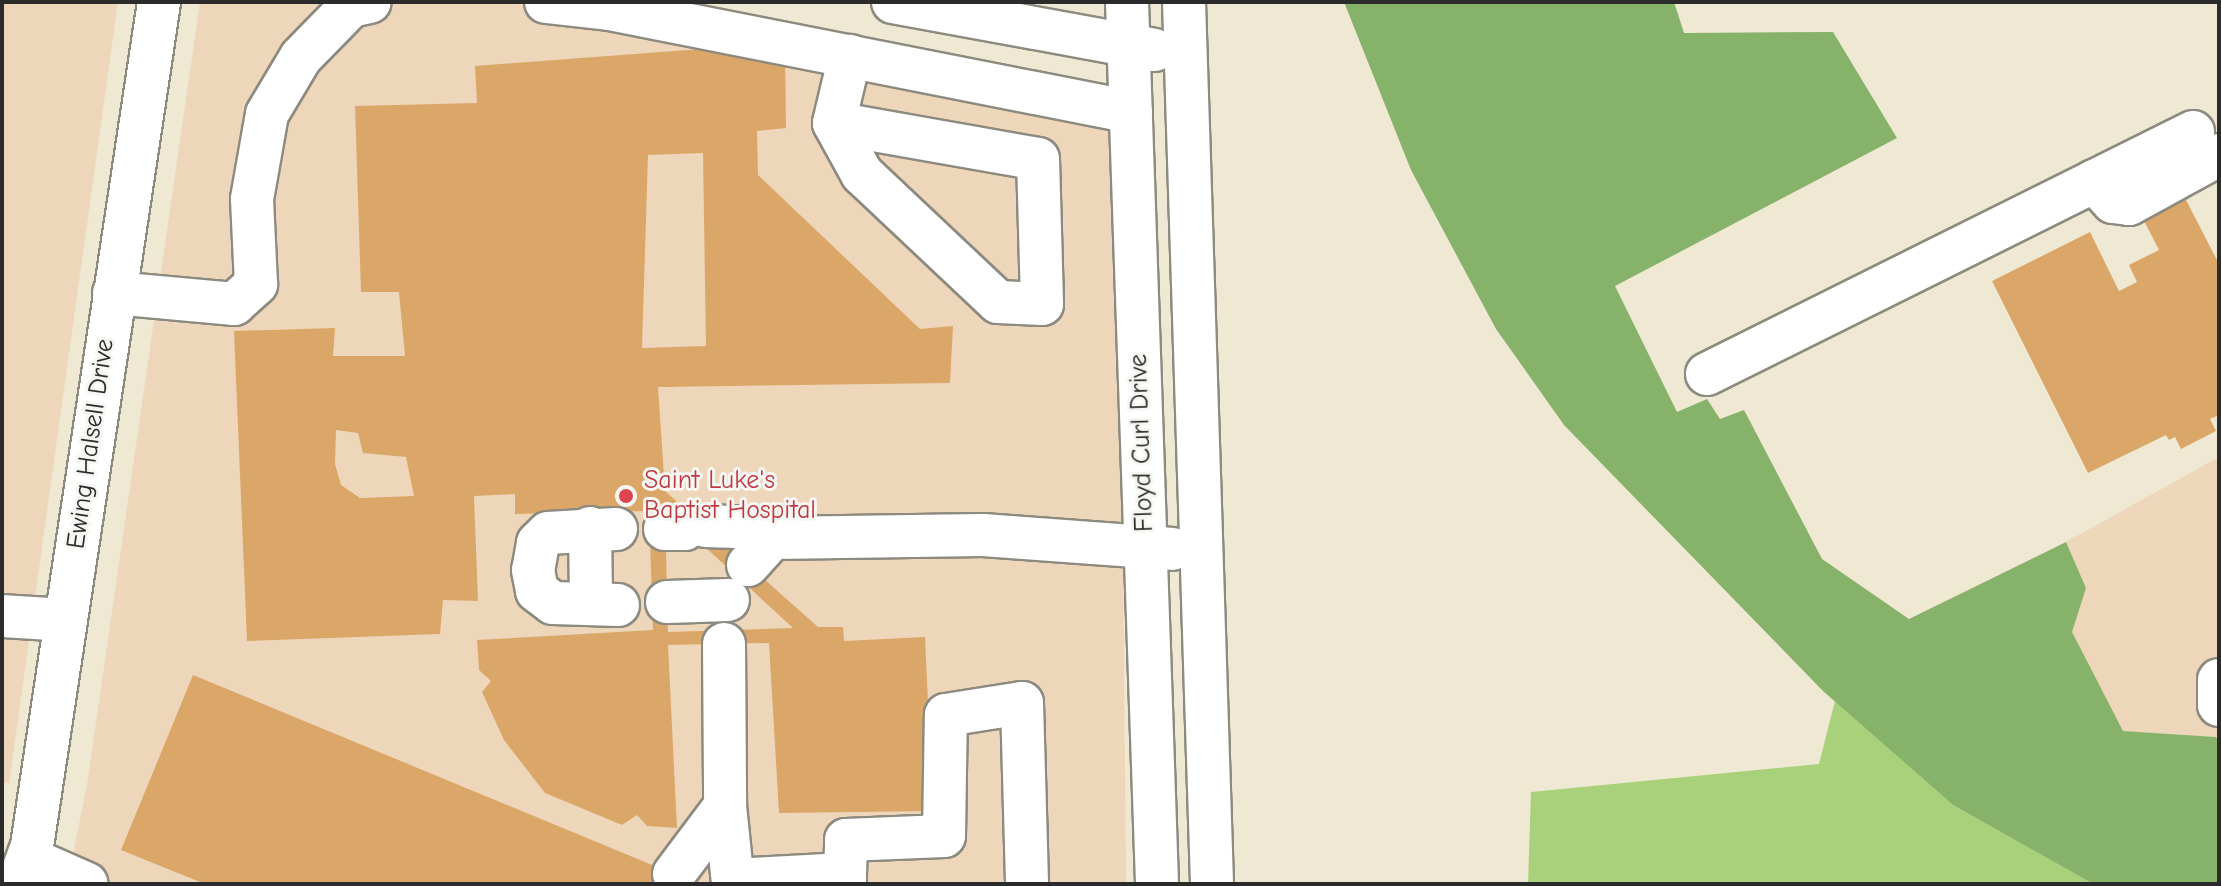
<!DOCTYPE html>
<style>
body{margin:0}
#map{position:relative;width:2221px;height:886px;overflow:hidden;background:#efe9d3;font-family:"Comic Neue",sans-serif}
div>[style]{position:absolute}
.built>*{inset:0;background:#eed6bb}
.green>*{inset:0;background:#a9d07a}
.forest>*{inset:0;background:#86b26a}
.building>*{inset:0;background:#dba768}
.roads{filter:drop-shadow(2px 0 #8d8a7f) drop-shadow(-2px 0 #8d8a7f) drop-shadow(0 2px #8d8a7f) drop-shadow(0 -2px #8d8a7f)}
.minor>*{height:42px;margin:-21px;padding:0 21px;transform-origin:21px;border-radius:21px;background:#fff}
.dots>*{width:22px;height:22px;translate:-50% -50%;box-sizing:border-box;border:4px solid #f6f6f2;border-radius:50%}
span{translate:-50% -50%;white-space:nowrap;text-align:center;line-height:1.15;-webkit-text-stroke:6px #f6f6f2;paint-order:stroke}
.street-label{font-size:26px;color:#2b2b2b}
.health-label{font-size:26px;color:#be3a42}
.left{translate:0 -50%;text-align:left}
.frame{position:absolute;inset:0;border:4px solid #2b2b2b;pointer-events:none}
</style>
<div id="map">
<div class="built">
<i style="clip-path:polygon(2px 2px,118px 2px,9px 784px,2px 782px)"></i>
<i style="clip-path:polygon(200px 2px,671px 2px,1119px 92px,1126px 884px,67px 884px,87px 785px)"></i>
<i style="clip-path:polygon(2219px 457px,2219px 742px,2216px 737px,2123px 731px,2071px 632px,2086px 588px,2066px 542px)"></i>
</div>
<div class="green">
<i style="clip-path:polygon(1835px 701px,1953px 805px,2093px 884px,1528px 884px,1531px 792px,1819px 764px)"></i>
</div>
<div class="forest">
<i style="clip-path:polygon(1344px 2px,1674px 2px,1684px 33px,1833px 32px,1897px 138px,1615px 286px,1677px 412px,1707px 399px,1720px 419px,1744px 410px,1822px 559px,1909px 619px,2066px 542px,2086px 588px,2072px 632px,2123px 731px,2216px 737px,2219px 742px,2219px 884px,2093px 884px,1953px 805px,1823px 691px,1564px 425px,1496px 329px,1411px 170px)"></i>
</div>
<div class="building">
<i style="clip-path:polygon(evenodd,701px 49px,785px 52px,786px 128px,757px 131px,758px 175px,920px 329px,953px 326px,950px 383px,658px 387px,665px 491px,818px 627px,843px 627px,844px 641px,925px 637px,933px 811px,779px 813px,769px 643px,668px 645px,677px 828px,647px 826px,637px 815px,622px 825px,545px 793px,504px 740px,482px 692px,491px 681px,479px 670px,477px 640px,653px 630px,649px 511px,515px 514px,515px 494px,474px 496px,478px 601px,443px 600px,440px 634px,247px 641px,234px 331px,335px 328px,333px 356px,405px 356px,399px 292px,361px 292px,355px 106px,477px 103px,475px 66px,701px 49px,703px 153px,706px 346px,642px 348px,648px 155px,703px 153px,701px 49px,336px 430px,358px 433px,363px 453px,406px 457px,414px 496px,360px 498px,341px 485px,335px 464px,336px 430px,701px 49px,665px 510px,793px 628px,668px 632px,665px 510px)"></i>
<i style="clip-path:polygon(2184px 196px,2219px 264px,2219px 415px,2210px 419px,2216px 431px,2181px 449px,2175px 437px,2169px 440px,2166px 435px,2088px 473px,1992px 281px,2090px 232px,2119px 291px,2137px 282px,2129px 265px,2159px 250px,2142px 217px)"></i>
<i style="clip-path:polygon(193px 675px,698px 884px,205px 884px,121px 850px)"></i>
</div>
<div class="roads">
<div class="minor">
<i style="left:546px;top:2px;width:63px;rotate:6.3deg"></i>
<i style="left:609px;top:9px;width:532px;rotate:11.16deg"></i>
<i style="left:893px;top:2px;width:266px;rotate:10.4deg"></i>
<i style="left:1127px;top:2px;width:883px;rotate:88.05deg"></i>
<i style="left:1184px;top:2px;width:882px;rotate:88.18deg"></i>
<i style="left:834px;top:123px;width:207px;rotate:10deg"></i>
<i style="left:1038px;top:159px;width:145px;rotate:88.4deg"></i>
<i style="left:1042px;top:304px;width:44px;rotate:-177.4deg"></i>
<i style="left:998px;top:302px;width:187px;rotate:-136.7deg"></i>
<i style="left:862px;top:174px;width:58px;rotate:-118.8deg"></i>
<i style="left:834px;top:123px;width:69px;rotate:-76.6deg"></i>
<i style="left:2094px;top:181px;width:28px;rotate:48deg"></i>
<i style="left:2113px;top:202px;width:16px;rotate:7deg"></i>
<i style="left:2129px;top:204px;width:102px;rotate:-28.6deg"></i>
<i style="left:114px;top:293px;width:121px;rotate:5.2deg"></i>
<i style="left:234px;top:304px;width:30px;rotate:-42deg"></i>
<i style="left:256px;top:284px;width:85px;rotate:-92.7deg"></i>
<i style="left:252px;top:199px;width:86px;rotate:-80deg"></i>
<i style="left:267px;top:114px;width:66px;rotate:-59.2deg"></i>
<i style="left:301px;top:57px;width:71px;rotate:-45.6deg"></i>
<i style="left:351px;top:6px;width:19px;rotate:-12deg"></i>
<i style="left:1707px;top:374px;width:543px;rotate:-26.47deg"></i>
<i style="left:705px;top:526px;width:32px;rotate:2deg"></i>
<i style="left:737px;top:527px;width:37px;rotate:17deg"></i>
<i style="left:590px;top:528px;width:75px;rotate:89.2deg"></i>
<i style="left:616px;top:529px;width:68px;rotate:176.6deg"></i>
<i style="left:548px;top:533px;width:14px;rotate:135deg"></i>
<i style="left:538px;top:543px;width:27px;rotate:100deg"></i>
<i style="left:533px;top:570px;width:21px;rotate:79deg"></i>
<i style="left:537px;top:591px;width:20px;rotate:37deg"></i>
<i style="left:553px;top:603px;width:65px;rotate:1.8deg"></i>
<i style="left:665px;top:529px;width:20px"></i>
<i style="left:748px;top:565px;width:36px;rotate:-48deg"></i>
<i style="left:772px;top:538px;width:211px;rotate:-0.8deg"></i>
<i style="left:983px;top:535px;width:190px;rotate:4.2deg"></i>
<i style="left:667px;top:602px;width:61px;rotate:-1.9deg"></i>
<i style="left:2px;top:616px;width:63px;rotate:3.6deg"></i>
<i style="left:724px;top:644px;width:162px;rotate:89.6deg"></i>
<i style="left:725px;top:806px;width:78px;rotate:84.1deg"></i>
<i style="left:2219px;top:680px;width:25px;rotate:90deg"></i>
<i style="left:28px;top:858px;width:64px;rotate:23.8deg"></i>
<i style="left:674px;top:874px;width:85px;rotate:-53.1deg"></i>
<i style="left:845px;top:874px;width:34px;rotate:-88deg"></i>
<i style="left:846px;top:840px;width:98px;rotate:-2.3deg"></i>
<i style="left:944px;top:836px;width:121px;rotate:-89.1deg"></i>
<i style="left:946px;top:715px;width:77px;rotate:-9deg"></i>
<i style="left:1022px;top:703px;width:181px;rotate:88.4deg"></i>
<i style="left:733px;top:880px;width:112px;rotate:-3.1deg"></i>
<i style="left:845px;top:874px;width:10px;rotate:90deg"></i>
<i style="left:18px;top:884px;width:40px;rotate:-69.8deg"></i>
<i style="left:32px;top:846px;width:854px;rotate:-81.44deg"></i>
</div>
</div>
<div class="dots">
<i style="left:626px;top:496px;background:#e0444e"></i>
</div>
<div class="street-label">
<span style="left:1142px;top:443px;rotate:-92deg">Floyd Curl Drive</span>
<span style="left:91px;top:444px;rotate:-82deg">Ewing Halsell Drive</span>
</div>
<div class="health-label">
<span class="left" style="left:644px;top:496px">Saint Luke's<br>Baptist Hospital</span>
</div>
<div class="frame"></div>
</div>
